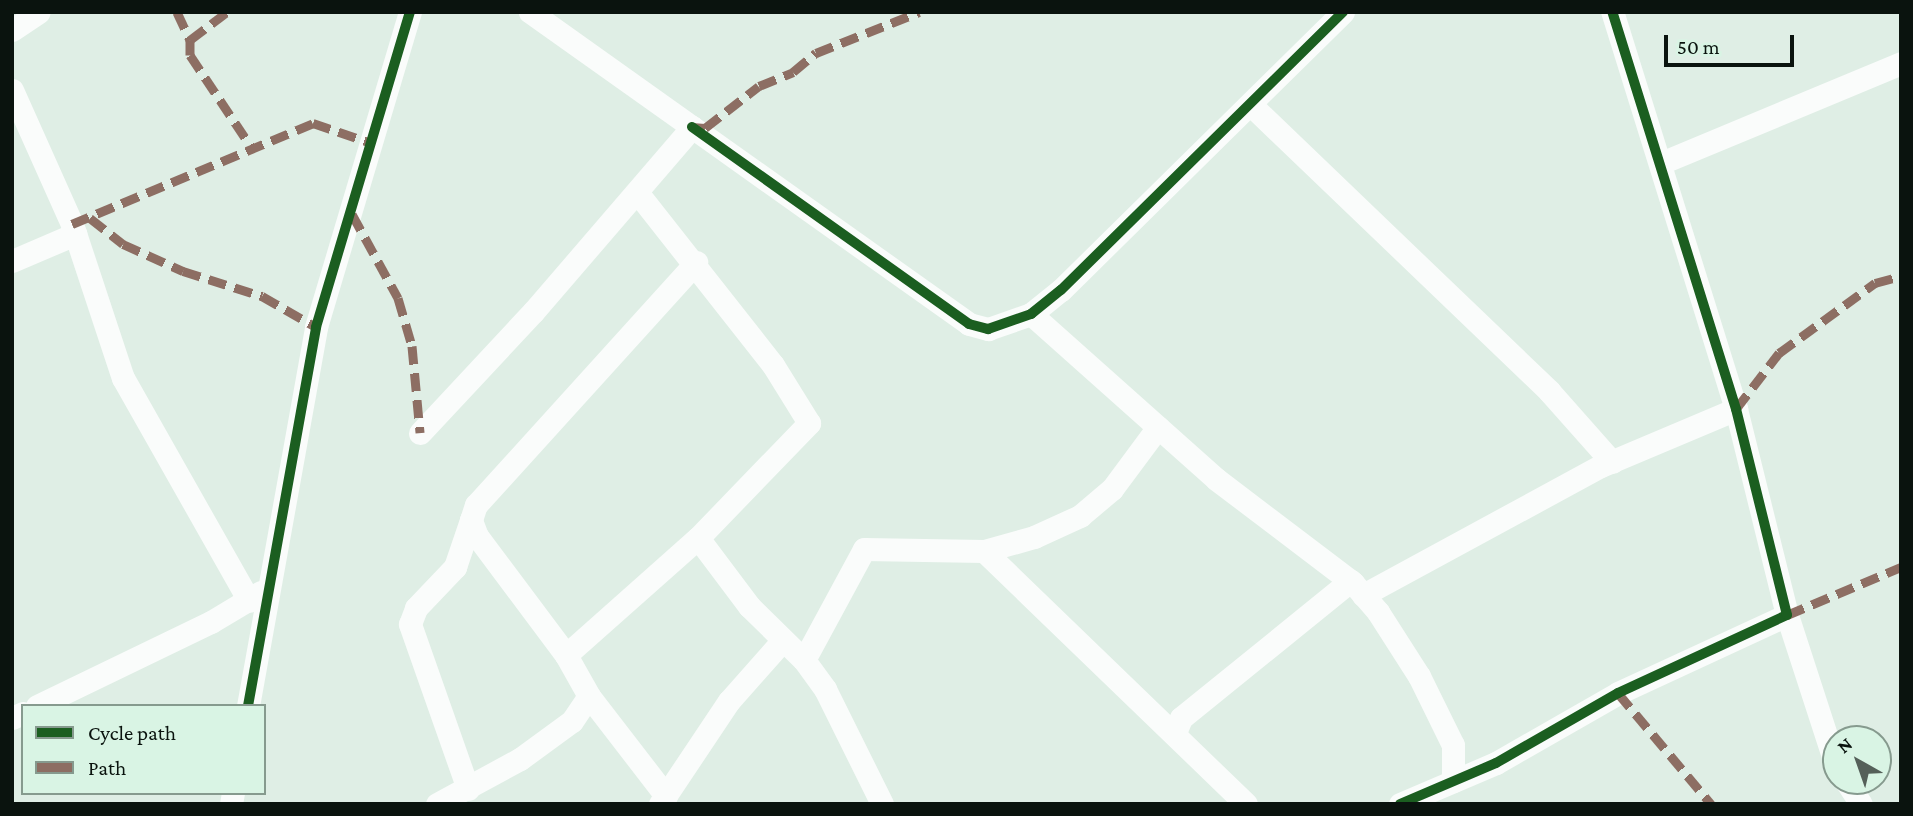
<!DOCTYPE html>
<style>
body{margin:0}
#map{position:relative;width:1913px;height:816px;overflow:hidden;background:#dfeee5;font-family:"Crimson Pro",serif}
div>[style]{position:absolute}
.minor>*{height:23px;margin:-11.5px;padding:0 11.5px;transform-origin:11.5px;border-radius:11.5px;background:#fafcfb}
.quiet>*{height:9px;margin-top:-4.5px;transform-origin:0;background:repeating-linear-gradient(90deg,#8d6e63 0 18px,transparent 0 27px)}
.cycleway>*{height:10px;margin:-5px;padding:0 5px;transform-origin:5px;border-radius:5px;background:#1b5e20}
span{translate:-50% -50%;white-space:nowrap;text-align:center;line-height:1.15;-webkit-text-stroke:5px #d9f4e4;paint-order:stroke}
.frame{position:absolute;inset:0;border:14px solid #0a130e;pointer-events:none}
.legend{position:absolute;left:21px;top:704px;width:245px;height:91px;box-sizing:border-box;background:#d9f4e4;border:2px solid #869a8e;margin:0;padding:9px 12px;list-style:none;font-size:21px;color:#0a130e}
.legend li{display:flex;align-items:center;gap:14px;height:35px}
.legend b{width:35px;border:2px solid #869a8e}
.north{position:absolute;left:1822px;top:725px;width:70px;height:70px;box-sizing:border-box;background:#d9f4e4;border:2px solid #869a8e;border-radius:50%;rotate:320deg;font-size:19px;font-weight:700;line-height:28px;text-align:center;color:#0a130e}
.north::after{content:'';display:block;margin:auto;width:24px;height:32px;background:#556059;clip-path:polygon(50% 0,100% 100%,50% 72%,0 100%)}
.scale{position:absolute;left:1664px;top:35px;width:130px;height:32px;box-sizing:border-box;border:4px solid #0a130e;border-top:0;padding-left:9px;font-size:21px;line-height:24px;white-space:nowrap;color:#0a130e;-webkit-text-stroke:5px #d9f4e4;paint-order:stroke}
</style>
<div id="map">
<div class="minor">
<i style="left:12px;top:30px;width:32px;rotate:-34deg"></i>
<i style="left:12px;top:90px;width:147px;rotate:65.9deg"></i>
<i style="left:72px;top:224px;width:162px;rotate:71.7deg"></i>
<i style="left:123px;top:378px;width:256px;rotate:60.5deg"></i>
<i style="left:1252px;top:106px;width:412px;rotate:43.8deg"></i>
<i style="left:1549px;top:391px;width:95px;rotate:48.4deg"></i>
<i style="left:692px;top:127px;width:340px;rotate:35.4deg"></i>
<i style="left:969px;top:324px;width:20px;rotate:15deg"></i>
<i style="left:988px;top:329px;width:46px;rotate:-19.2deg"></i>
<i style="left:1031px;top:314px;width:38px;rotate:-39deg"></i>
<i style="left:1061px;top:290px;width:396px;rotate:-44.6deg"></i>
<i style="left:1661px;top:163px;width:260px;rotate:-22.6deg"></i>
<i style="left:12px;top:261px;width:69px;rotate:-23.2deg"></i>
<i style="left:1031px;top:314px;width:248px;rotate:41.7deg"></i>
<i style="left:1216px;top:479px;width:172px;rotate:37.2deg"></i>
<i style="left:1353px;top:583px;width:38px;rotate:49deg"></i>
<i style="left:1378px;top:612px;width:76px;rotate:57.4deg"></i>
<i style="left:1419px;top:676px;width:77px;rotate:63.8deg"></i>
<i style="left:1453px;top:745px;width:36px;rotate:90deg"></i>
<i style="left:420px;top:433px;width:166px;rotate:-47deg"></i>
<i style="left:533px;top:312px;width:244px;rotate:-49.3deg"></i>
<i style="left:692px;top:127px;width:199px;rotate:-144.6deg"></i>
<i style="left:698px;top:538px;width:85px;rotate:53.1deg"></i>
<i style="left:749px;top:606px;width:77px;rotate:44.5deg"></i>
<i style="left:804px;top:660px;width:36px;rotate:54deg"></i>
<i style="left:825px;top:689px;width:128px;rotate:63.6deg"></i>
<i style="left:984px;top:551px;width:364px;rotate:44deg"></i>
<i style="left:1363px;top:595px;width:271px;rotate:-28.5deg"></i>
<i style="left:1601px;top:466px;width:147px;rotate:-22.9deg"></i>
<i style="left:1787px;top:615px;width:159px;rotate:72deg"></i>
<i style="left:566px;top:655px;width:176px;rotate:-41.6deg"></i>
<i style="left:698px;top:538px;width:160px;rotate:-46deg"></i>
<i style="left:809px;top:423px;width:68px;rotate:-121.8deg"></i>
<i style="left:773px;top:365px;width:220px;rotate:-128.2deg"></i>
<i style="left:804px;top:660px;width:126px;rotate:-61.6deg"></i>
<i style="left:864px;top:549px;width:120px;rotate:1deg"></i>
<i style="left:984px;top:551px;width:52px;rotate:-15.6deg"></i>
<i style="left:1034px;top:537px;width:51px;rotate:-24.5deg"></i>
<i style="left:1080px;top:516px;width:42px;rotate:-40.2deg"></i>
<i style="left:1112px;top:489px;width:77px;rotate:-53.4deg"></i>
<i style="left:37px;top:706px;width:193px;rotate:-25.8deg"></i>
<i style="left:211px;top:622px;width:58px;rotate:-31deg"></i>
<i style="left:248px;top:706px;width:385px;rotate:-79.8deg"></i>
<i style="left:316px;top:327px;width:329px;rotate:-73.4deg"></i>
<i style="left:12px;top:718px;width:12px;rotate:-24deg"></i>
<i style="left:1175px;top:733px;width:16px;rotate:-68deg"></i>
<i style="left:1181px;top:718px;width:218px;rotate:-39deg"></i>
<i style="left:1846px;top:781px;width:27px;rotate:57deg"></i>
<i style="left:468px;top:789px;width:175px;rotate:-109.4deg"></i>
<i style="left:410px;top:624px;width:17px;rotate:-69deg"></i>
<i style="left:416px;top:608px;width:57px;rotate:-46.4deg"></i>
<i style="left:455px;top:567px;width:50px;rotate:-71.2deg"></i>
<i style="left:666px;top:796px;width:126px;rotate:-127.6deg"></i>
<i style="left:589px;top:696px;width:47px;rotate:-119.3deg"></i>
<i style="left:566px;top:655px;width:149px;rotate:-126.8deg"></i>
<i style="left:477px;top:536px;width:17px;rotate:-111deg"></i>
<i style="left:471px;top:520px;width:16px;rotate:-72deg"></i>
<i style="left:476px;top:505px;width:328px;rotate:-47.8deg"></i>
<i style="left:231px;top:804px;width:11px;rotate:-80deg"></i>
<i style="left:437px;top:804px;width:94px;rotate:-28.5deg"></i>
<i style="left:520px;top:759px;width:64px;rotate:-36.2deg"></i>
<i style="left:572px;top:721px;width:30px;rotate:-56deg"></i>
<i style="left:660px;top:804px;width:124px;rotate:-56.2deg"></i>
<i style="left:729px;top:701px;width:80px;rotate:-48.5deg"></i>
<i style="left:1400px;top:804px;width:104px;rotate:-23.1deg"></i>
<i style="left:1496px;top:763px;width:141px;rotate:-29.8deg"></i>
<i style="left:1618px;top:693px;width:186px;rotate:-24.8deg"></i>
<i style="left:1787px;top:615px;width:212px;rotate:-103.9deg"></i>
<i style="left:1736px;top:409px;width:416px;rotate:-107.3deg"></i>
</div>
<div class="quiet">
<i style="left:177px;top:12px;width:31px;rotate:65deg"></i>
<i style="left:190px;top:40px;width:15px;rotate:90deg"></i>
<i style="left:190px;top:55px;width:112px;rotate:56.3deg"></i>
<i style="left:190px;top:40px;width:46px;rotate:-37.1deg"></i>
<i style="left:692px;top:127px;width:13px;rotate:4deg"></i>
<i style="left:705px;top:128px;width:68px;rotate:-37.9deg"></i>
<i style="left:759px;top:86px;width:37px;rotate:-22deg"></i>
<i style="left:793px;top:72px;width:30px;rotate:-40deg"></i>
<i style="left:816px;top:53px;width:111px;rotate:-21.7deg"></i>
<i style="left:352px;top:214px;width:96px;rotate:61.3deg"></i>
<i style="left:398px;top:298px;width:50px;rotate:73.7deg"></i>
<i style="left:412px;top:346px;width:87px;rotate:84.7deg"></i>
<i style="left:90px;top:218px;width:42px;rotate:38.2deg"></i>
<i style="left:123px;top:244px;width:66px;rotate:24.2deg"></i>
<i style="left:183px;top:271px;width:83px;rotate:17.6deg"></i>
<i style="left:262px;top:296px;width:62px;rotate:29.9deg"></i>
<i style="left:72px;top:224px;width:261px;rotate:-22.7deg"></i>
<i style="left:313px;top:123px;width:61px;rotate:19deg"></i>
<i style="left:1736px;top:409px;width:71px;rotate:-52.5deg"></i>
<i style="left:1779px;top:353px;width:119px;rotate:-36.1deg"></i>
<i style="left:1875px;top:283px;width:27px;rotate:-15deg"></i>
<i style="left:1787px;top:615px;width:124px;rotate:-22.8deg"></i>
<i style="left:1618px;top:693px;width:145px;rotate:50deg"></i>
</div>
<div class="cycleway">
<i style="left:692px;top:127px;width:340px;rotate:35.4deg"></i>
<i style="left:969px;top:324px;width:20px;rotate:15deg"></i>
<i style="left:988px;top:329px;width:46px;rotate:-19.2deg"></i>
<i style="left:1031px;top:314px;width:38px;rotate:-39deg"></i>
<i style="left:1061px;top:290px;width:396px;rotate:-44.6deg"></i>
<i style="left:248px;top:706px;width:385px;rotate:-79.8deg"></i>
<i style="left:316px;top:327px;width:329px;rotate:-73.4deg"></i>
<i style="left:1400px;top:804px;width:104px;rotate:-23.1deg"></i>
<i style="left:1496px;top:763px;width:141px;rotate:-29.8deg"></i>
<i style="left:1618px;top:693px;width:186px;rotate:-24.8deg"></i>
<i style="left:1787px;top:615px;width:212px;rotate:-103.9deg"></i>
<i style="left:1736px;top:409px;width:416px;rotate:-107.3deg"></i>
</div>
<div class="frame"></div>
<ul class="legend">
<li><b style="height:9px;background:#1b5e20"></b>Cycle path</li>
<li><b style="height:9px;background:#8d6e63"></b>Path</li>
</ul>
<div class="north">N</div>
<div class="scale">50 m</div>
</div>
